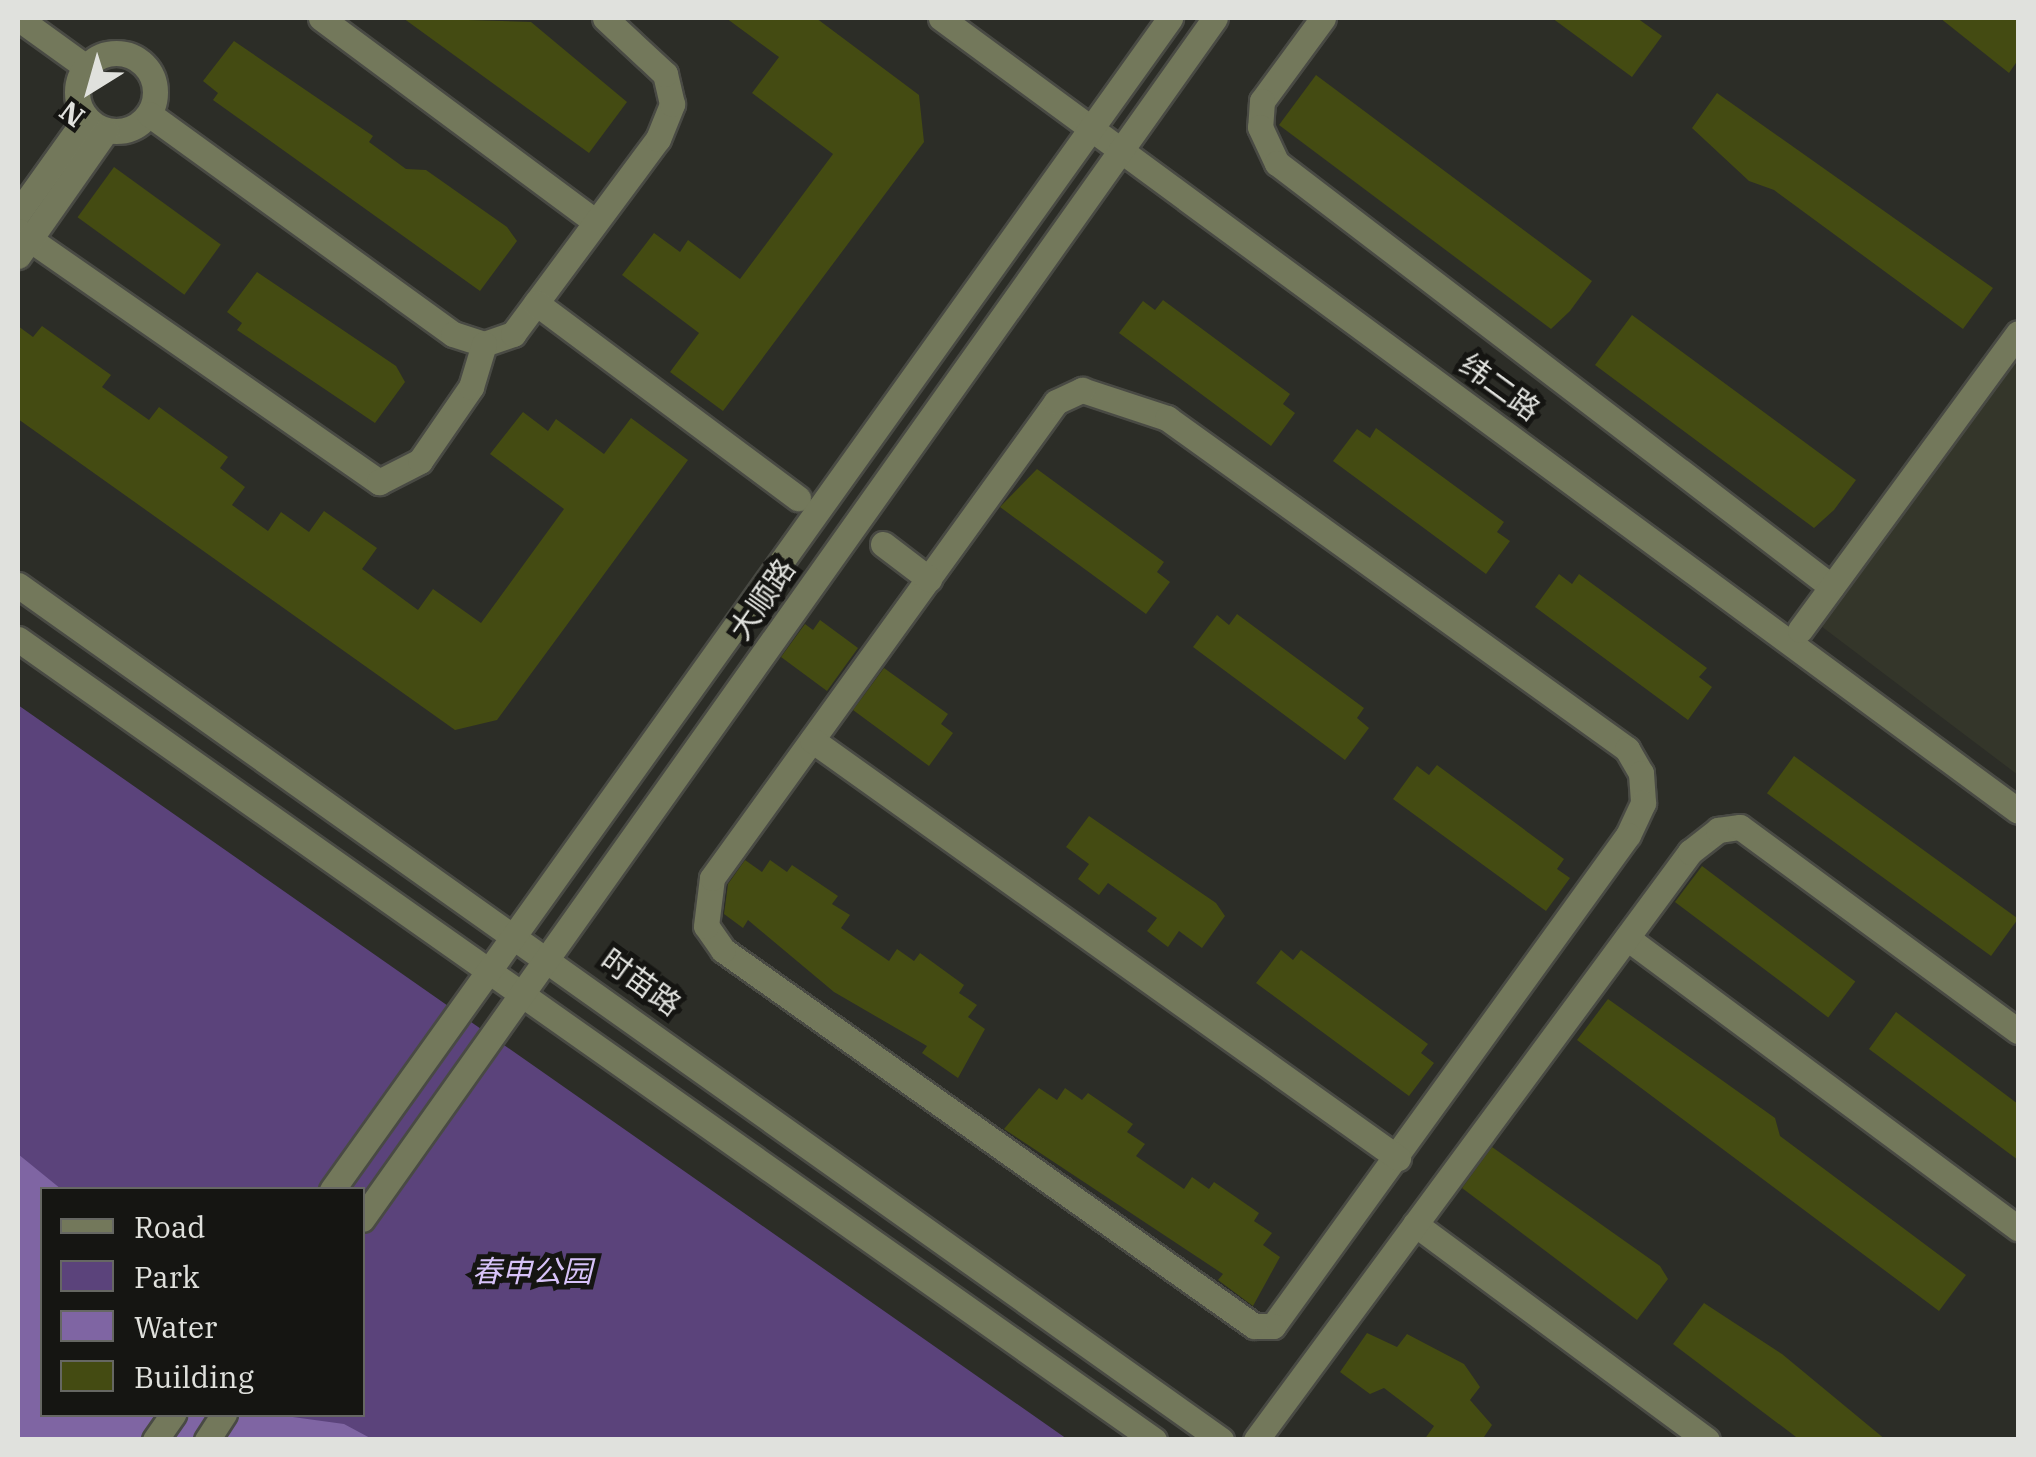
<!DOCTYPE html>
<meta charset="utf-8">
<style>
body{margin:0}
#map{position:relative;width:2036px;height:1457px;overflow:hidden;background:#2c2d27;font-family:"IBM Plex Serif","Noto Sans SC",serif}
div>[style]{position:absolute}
.built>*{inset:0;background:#34362a}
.green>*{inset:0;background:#5b437b}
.water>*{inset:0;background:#7f65a3}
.building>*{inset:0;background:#444b12;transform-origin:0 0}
.roads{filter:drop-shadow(2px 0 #494a44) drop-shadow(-2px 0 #494a44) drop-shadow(0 2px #494a44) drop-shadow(0 -2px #494a44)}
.minor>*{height:25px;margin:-12.5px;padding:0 12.5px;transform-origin:12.5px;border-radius:12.5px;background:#73785b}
.minor>.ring{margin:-12.5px;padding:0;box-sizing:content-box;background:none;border:25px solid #73785b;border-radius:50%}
span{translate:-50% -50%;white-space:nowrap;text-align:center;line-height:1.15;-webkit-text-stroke:10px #151512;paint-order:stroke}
.street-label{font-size:30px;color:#e0e1dd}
.park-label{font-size:30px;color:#d7c2f8;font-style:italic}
.frame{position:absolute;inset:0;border:20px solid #e0e1dd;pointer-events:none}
.legend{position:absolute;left:40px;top:1187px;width:325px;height:230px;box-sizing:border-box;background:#151512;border:2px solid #666763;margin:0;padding:12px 18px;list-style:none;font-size:30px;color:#e0e1dd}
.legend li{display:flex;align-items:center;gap:20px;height:50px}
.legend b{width:50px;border:2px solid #666763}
.north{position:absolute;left:40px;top:40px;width:100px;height:100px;-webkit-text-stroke:8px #151512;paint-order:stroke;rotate:217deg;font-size:28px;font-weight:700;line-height:40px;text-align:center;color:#e0e1dd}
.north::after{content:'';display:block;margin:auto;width:35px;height:45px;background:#e0e1dd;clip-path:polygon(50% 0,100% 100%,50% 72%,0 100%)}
</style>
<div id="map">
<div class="built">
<i style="clip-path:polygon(2018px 337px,2018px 775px,1809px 617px)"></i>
</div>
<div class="green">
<i style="clip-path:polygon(evenodd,18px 705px,1067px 1439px,18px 1439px,18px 705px,42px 1190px,362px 1190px,362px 1414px,42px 1414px,42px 1190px)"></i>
</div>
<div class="water">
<i style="clip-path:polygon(18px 1154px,61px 1189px,42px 1190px,42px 1414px,278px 1415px,344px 1424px,372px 1439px,18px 1439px)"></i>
</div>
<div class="building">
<i style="clip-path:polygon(403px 18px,531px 22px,627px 102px,589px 153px)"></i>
<i style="clip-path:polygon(726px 18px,816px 18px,919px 95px,924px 142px,723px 411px,670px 372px,699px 333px,622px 275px,654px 233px,680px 252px,688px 240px,740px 279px,833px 154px,752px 93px,779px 57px)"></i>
<i style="clip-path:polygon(1552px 18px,1637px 18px,1662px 36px,1632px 77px)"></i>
<i style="clip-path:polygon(1940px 18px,2018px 18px,2018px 60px,2009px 73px)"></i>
<i style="clip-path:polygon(234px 41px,373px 136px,369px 142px,406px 169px,426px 170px,507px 227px,517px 241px,480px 291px,213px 100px,218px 93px,203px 81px)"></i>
<i style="clip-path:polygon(1316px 75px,1592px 281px,1570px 311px,1551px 329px,1279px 125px)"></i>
<i style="clip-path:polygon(1717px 93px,1993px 288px,1963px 329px,1774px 190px,1749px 181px,1692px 128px)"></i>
<i style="left:114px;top:167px;width:132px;height:62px;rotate:36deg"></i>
<i style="clip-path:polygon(257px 272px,396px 366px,405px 382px,375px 423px,237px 330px,242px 323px,227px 312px)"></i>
<i style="clip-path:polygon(1163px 300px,1290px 394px,1283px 404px,1295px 413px,1271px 446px,1119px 333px,1143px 301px,1155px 310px)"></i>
<i style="clip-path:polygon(1632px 315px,1856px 480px,1834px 510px,1814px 528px,1595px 365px)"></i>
<i style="clip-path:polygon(18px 326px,33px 337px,42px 326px,111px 375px,102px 387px,149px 420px,159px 407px,228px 457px,220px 468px,245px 487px,232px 505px,268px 531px,281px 512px,309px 532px,324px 511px,377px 548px,362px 569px,418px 610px,433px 589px,481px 623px,564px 509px,490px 454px,523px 412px,548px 431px,556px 419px,604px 454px,631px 418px,688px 460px,497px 720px,455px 730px,18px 419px)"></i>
<i style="clip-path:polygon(1376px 428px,1504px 522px,1497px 532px,1510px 541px,1486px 574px,1333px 461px,1357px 429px,1370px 438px)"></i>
<i style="clip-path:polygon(1037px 469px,1164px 562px,1157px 572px,1170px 582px,1146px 614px,1000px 507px)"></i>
<i style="clip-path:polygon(1559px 574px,1572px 584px,1579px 574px,1707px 668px,1699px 677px,1712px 687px,1688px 720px,1535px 607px)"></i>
<i style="clip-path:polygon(1237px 614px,1364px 708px,1357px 718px,1369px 728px,1345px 760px,1193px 647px,1217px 615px,1229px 625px)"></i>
<i style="clip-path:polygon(820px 620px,858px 648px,827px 691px,781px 657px,805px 624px,813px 630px)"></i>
<i style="clip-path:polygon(884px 668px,948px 714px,941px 724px,953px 733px,929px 766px,853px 710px)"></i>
<i style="left:1794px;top:756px;width:277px;height:46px;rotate:36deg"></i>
<i style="clip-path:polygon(1437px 765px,1564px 859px,1557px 869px,1570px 878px,1546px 911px,1393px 799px,1417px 766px,1429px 775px)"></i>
<i style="clip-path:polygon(1089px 816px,1216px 903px,1225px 916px,1202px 948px,1179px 931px,1168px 947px,1147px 931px,1157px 918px,1108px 883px,1099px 895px,1078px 879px,1089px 864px,1066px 847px)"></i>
<i style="clip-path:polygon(745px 860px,762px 872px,770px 860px,787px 872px,792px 865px,838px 896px,832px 904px,850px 915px,841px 928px,889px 961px,897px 949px,914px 961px,920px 953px,964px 985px,959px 993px,977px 1005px,968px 1017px,985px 1029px,958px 1078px,922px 1053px,927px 1046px,834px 992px,748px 920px,743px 928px,724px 914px,728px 884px)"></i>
<i style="left:1702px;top:866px;width:192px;height:45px;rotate:37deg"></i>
<i style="clip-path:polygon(1281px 950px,1293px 960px,1301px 950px,1428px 1044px,1421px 1053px,1434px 1063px,1409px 1096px,1256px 983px)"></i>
<i style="clip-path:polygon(1608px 999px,1775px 1118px,1780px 1136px,1966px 1275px,1939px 1311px,1577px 1040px)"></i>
<i style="clip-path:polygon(1896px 1012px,2018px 1104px,2018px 1160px,1869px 1049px)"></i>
<i style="clip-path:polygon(1039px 1088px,1057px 1100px,1065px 1088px,1082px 1100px,1088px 1093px,1133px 1124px,1127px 1132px,1145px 1144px,1136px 1156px,1184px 1189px,1192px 1177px,1209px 1189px,1214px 1182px,1259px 1213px,1254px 1221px,1272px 1233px,1263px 1245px,1280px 1257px,1253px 1306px,1218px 1280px,1223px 1274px,1004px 1129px)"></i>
<i style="clip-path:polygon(1492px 1147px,1660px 1266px,1668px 1279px,1637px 1320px,1462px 1188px)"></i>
<i style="clip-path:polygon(1704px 1303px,1782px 1354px,1886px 1440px,1800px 1440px,1673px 1344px)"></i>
<i style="clip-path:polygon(1367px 1333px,1397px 1347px,1407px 1334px,1464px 1364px,1480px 1387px,1470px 1400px,1492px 1425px,1482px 1440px,1424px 1440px,1434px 1426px,1384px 1388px,1370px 1394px,1340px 1372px)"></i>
</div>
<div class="roads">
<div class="minor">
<i style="left:18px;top:18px;width:84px;rotate:35.8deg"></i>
<i style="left:321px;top:18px;width:342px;rotate:36.6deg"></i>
<i style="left:941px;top:18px;width:1337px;rotate:36.36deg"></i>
<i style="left:1323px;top:18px;width:103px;rotate:126.3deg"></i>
<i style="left:1262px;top:101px;width:26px;rotate:94deg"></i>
<i style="left:1260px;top:127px;width:40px;rotate:65deg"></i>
<i style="left:1277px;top:163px;width:698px;rotate:37.38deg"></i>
<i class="ring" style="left:77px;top:53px;width:53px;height:53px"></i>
<i style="left:149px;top:114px;width:375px;rotate:35.9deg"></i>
<i style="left:453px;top:334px;width:33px;rotate:18deg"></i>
<i style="left:484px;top:344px;width:31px;rotate:-19deg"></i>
<i style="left:513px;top:334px;width:243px;rotate:-53.4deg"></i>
<i style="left:658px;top:139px;width:38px;rotate:-68deg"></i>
<i style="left:672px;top:104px;width:31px;rotate:-103deg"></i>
<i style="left:665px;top:74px;width:82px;rotate:-137deg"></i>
<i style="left:18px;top:213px;width:117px;rotate:-54.4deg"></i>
<i style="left:18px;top:231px;width:440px;rotate:34.8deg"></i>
<i style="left:379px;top:482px;width:46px;rotate:-27.1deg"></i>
<i style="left:420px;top:461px;width:90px;rotate:-55.4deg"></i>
<i style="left:471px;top:387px;width:45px;rotate:-73.2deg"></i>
<i style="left:18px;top:256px;width:153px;rotate:-54.9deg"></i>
<i style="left:536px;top:303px;width:327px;rotate:36.7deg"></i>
<i style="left:1082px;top:390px;width:89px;rotate:18.2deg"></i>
<i style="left:1167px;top:418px;width:567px;rotate:35.74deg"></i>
<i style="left:1627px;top:749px;width:28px;rotate:60deg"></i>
<i style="left:1641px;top:773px;width:30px;rotate:86deg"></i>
<i style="left:1643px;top:803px;width:35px;rotate:115deg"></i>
<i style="left:1628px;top:835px;width:606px;rotate:125.87deg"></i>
<i style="left:1273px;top:1326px;width:19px;rotate:180deg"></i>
<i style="left:1254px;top:1326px;width:651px;rotate:-144.7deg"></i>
<i style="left:723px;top:950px;width:29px;rotate:-125deg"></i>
<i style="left:706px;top:926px;width:48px;rotate:-82.9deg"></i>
<i style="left:712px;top:878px;width:587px;rotate:-54.14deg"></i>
<i style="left:1056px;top:402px;width:29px;rotate:-25deg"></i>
<i style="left:883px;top:544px;width:58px;rotate:37.3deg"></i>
<i style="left:18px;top:585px;width:1476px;rotate:35.4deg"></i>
<i style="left:1800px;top:630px;width:368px;rotate:-53.7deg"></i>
<i style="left:18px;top:639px;width:1390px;rotate:35.19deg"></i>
<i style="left:812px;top:740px;width:720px;rotate:35.5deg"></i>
<i style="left:1627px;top:938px;width:487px;rotate:36.6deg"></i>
<i style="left:332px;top:1190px;width:1441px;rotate:-54.43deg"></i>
<i style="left:362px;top:1219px;width:1473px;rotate:-54.62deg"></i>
<i style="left:1415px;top:1224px;width:363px;rotate:36.5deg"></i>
<i style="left:155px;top:1440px;width:32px;rotate:-55deg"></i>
<i style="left:207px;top:1440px;width:31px;rotate:-57deg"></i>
<i style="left:1256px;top:1440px;width:731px;rotate:-53.57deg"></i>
<i style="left:1690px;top:852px;width:36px;rotate:-38deg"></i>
<i style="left:1718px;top:830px;width:22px;rotate:-8deg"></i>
<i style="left:1740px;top:827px;width:345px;rotate:36.3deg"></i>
</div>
</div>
<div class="street-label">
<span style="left:1500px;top:387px;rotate:36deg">纬二路</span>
<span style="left:762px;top:599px;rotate:-55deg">大顺路</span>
<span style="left:641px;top:982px;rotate:36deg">时苗路</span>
</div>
<div class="park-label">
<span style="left:532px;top:1271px">春申公园</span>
</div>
<div class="frame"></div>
<ul class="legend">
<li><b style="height:12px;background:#73785b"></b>Road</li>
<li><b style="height:28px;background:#5b437b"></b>Park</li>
<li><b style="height:28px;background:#7f65a3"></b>Water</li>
<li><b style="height:28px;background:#444b12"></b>Building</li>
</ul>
<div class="north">N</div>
</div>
